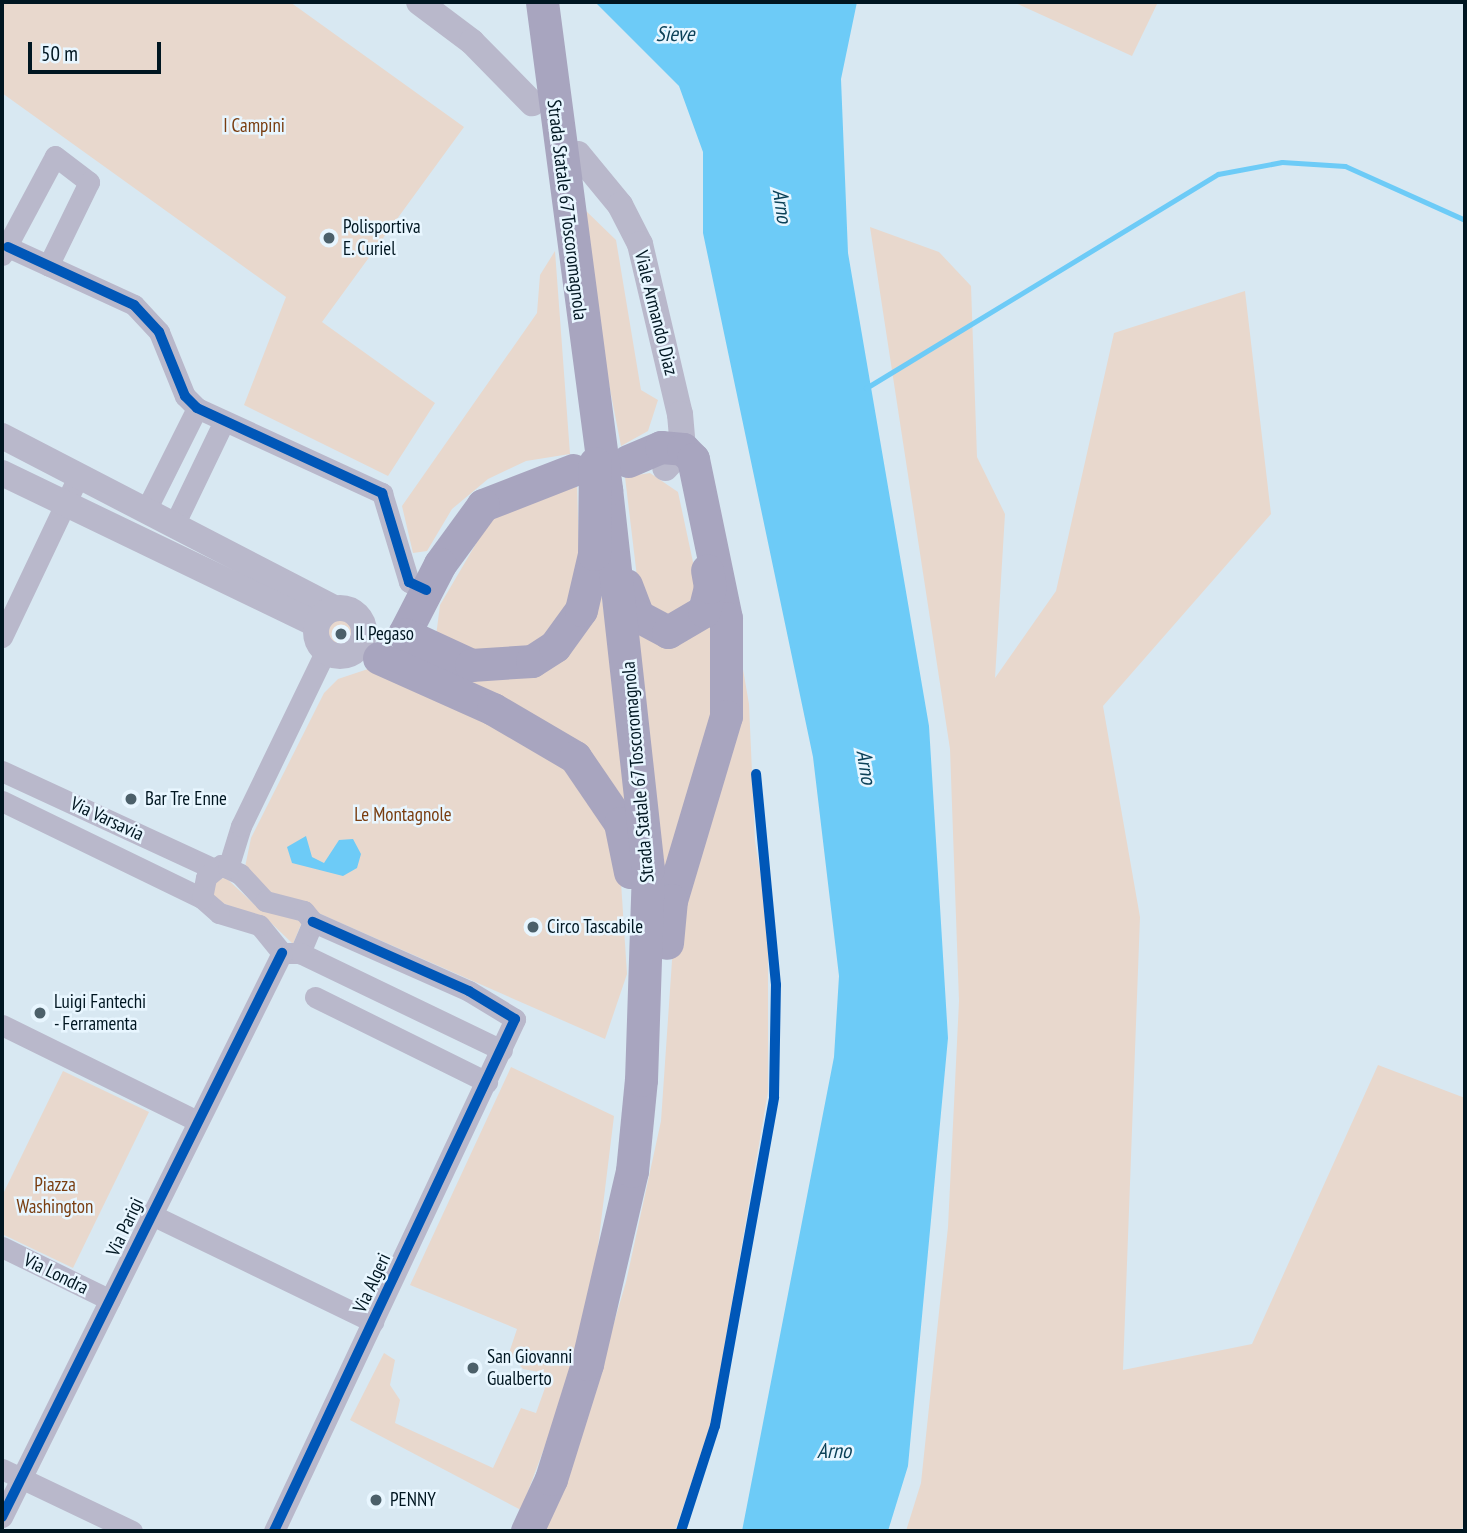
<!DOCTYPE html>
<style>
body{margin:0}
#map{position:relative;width:1467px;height:1533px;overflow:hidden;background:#d8e8f2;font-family:"PT Sans Narrow",sans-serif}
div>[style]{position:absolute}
.green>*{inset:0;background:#e8d8cd}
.round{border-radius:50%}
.water>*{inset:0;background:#6dcbf7}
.stream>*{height:5px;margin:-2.5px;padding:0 2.5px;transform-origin:2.5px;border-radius:2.5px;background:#6dcbf7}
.minor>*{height:21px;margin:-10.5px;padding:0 10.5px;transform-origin:10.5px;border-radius:10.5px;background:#b9b8cb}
.tertiary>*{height:26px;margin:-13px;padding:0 13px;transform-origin:13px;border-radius:13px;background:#b9b8cb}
.tertiary>.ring{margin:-13px;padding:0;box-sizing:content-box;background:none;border:26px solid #b9b8cb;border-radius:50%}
.primary>*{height:33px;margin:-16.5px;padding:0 16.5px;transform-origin:16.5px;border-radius:16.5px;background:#a8a5bf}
.primary-bridge>*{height:33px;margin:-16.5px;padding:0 16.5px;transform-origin:16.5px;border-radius:16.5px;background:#a8a5bf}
.cycleway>*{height:10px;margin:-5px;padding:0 5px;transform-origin:5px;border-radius:5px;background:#0057b8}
.dots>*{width:19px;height:19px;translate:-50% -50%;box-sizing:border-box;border:4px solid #e8f6ff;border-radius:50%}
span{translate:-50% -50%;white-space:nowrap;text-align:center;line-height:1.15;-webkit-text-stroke:5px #e8f6ff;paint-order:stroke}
.park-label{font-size:19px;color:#793d10}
.street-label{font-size:19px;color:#001621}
.poi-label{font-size:19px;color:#001621}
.left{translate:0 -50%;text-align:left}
.water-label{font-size:21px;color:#0b4158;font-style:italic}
.frame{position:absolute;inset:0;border:4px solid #001621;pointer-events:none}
.scale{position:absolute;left:28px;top:42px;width:133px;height:32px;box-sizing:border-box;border:4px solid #001621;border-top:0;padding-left:9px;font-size:21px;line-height:24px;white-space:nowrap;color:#001621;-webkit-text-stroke:5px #e8f6ff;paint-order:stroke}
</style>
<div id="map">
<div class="green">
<i style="clip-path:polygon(2px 2px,290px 2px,464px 127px,322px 322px,435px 403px,388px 476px,244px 405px,286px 297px,2px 93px)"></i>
<i style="clip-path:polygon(1013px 2px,1158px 2px,1132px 56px)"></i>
<i style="clip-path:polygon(584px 209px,616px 240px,641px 390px,658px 400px,648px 431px,621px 446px,595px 312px)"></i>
<i style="clip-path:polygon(870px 227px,939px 252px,971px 286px,977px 457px,1005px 514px,995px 678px,1056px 591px,1114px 333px,1245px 291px,1271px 514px,1103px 706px,1140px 917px,1123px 1370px,1252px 1344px,1378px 1065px,1465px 1098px,1465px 1525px,1459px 1531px,906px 1531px,921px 1483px,948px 1227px,959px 1001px,950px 749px)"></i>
<i style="clip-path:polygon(555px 251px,570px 454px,526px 461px,488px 479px,452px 509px,427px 551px,413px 553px,402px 506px,537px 313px,540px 275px)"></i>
<i style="clip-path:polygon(650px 473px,678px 492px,699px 590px,674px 619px,640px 602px,625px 477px)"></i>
<i style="clip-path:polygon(577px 483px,580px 589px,545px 643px,485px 661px,436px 636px,440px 605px,494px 513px)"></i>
<i style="clip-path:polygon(601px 591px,631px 816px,446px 665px,506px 675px)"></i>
<i style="clip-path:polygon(730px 594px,749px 704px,755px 841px,768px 922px,768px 1092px,711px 1425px,675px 1531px,543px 1531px,589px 1407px,626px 1282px,661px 1121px,673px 946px)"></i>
<i style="clip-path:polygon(716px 609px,717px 704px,666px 885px,635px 631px)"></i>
<i class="round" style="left:323px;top:616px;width:34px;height:34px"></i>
<i style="clip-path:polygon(368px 669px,456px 702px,571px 773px,601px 813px,620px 867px,627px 974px,605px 1039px,268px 891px,245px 867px,251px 838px,324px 693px,338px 679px)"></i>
<i style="clip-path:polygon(225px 877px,255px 905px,302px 922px,293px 944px,268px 920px,214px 900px,212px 884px)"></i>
<i style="clip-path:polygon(511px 1067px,614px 1116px,594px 1279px,564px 1395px,521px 1510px,350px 1420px,384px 1353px,395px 1360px,390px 1385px,400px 1400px,395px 1423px,493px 1468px,521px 1408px,536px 1413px,550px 1374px,523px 1369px,509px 1353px,517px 1329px,410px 1285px)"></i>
<i style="clip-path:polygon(63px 1071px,149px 1112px,73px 1268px,2px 1234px,2px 1196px)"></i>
</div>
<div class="water">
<i style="clip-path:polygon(595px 2px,857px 2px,841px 79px,848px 253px,929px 726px,948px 1038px,908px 1466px,888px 1531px,742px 1531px,834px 1057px,839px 976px,813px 757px,703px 233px,703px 152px,679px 86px)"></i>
<i style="clip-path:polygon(306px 836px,312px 857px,324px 863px,339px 840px,353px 839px,361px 854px,357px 868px,343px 876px,292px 863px,287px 847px)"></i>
</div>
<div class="stream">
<i style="left:866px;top:388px;width:412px;rotate:-31.3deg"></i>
<i style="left:1218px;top:174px;width:65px;rotate:-10.6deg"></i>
<i style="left:1282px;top:162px;width:63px;rotate:3.6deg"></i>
<i style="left:1345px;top:166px;width:132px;rotate:24.2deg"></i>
</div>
<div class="minor">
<i style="left:8px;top:247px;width:139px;rotate:24.7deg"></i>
<i style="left:134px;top:305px;width:37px;rotate:47deg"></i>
<i style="left:159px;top:332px;width:69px;rotate:67.9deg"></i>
<i style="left:185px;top:396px;width:17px;rotate:45deg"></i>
<i style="left:197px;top:408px;width:204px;rotate:24.7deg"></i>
<i style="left:382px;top:493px;width:93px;rotate:73.1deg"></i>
<i style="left:409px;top:582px;width:19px;rotate:25deg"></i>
<i style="left:2px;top:255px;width:112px;rotate:-61.8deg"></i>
<i style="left:55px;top:156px;width:43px;rotate:37.4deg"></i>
<i style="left:89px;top:182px;width:93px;rotate:116deg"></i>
<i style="left:147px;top:508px;width:112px;rotate:-63.4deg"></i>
<i style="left:175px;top:523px;width:113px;rotate:-64.3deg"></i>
<i style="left:2px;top:637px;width:179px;rotate:-64.6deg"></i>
<i style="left:2px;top:771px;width:231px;rotate:24.8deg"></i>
<i style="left:2px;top:801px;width:222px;rotate:25.9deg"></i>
<i style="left:221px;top:865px;width:21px;rotate:25deg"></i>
<i style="left:240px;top:874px;width:37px;rotate:47deg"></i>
<i style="left:265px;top:901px;width:40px;rotate:14.4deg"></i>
<i style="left:304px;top:911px;width:14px;rotate:51deg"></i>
<i style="left:313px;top:922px;width:34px;rotate:113deg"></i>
<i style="left:300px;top:953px;width:18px;rotate:180deg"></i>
<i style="left:282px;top:953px;width:36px;rotate:-129deg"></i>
<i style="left:259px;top:925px;width:42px;rotate:-163.3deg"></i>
<i style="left:219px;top:913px;width:23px;rotate:-139deg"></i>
<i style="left:202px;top:898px;width:21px;rotate:-79deg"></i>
<i style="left:206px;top:877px;width:19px;rotate:-39deg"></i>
<i style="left:228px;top:868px;width:44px;rotate:-72.8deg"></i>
<i style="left:241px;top:826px;width:193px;rotate:-64.2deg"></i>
<i style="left:300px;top:953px;width:224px;rotate:25.7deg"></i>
<i style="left:315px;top:997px;width:192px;rotate:26.3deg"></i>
<i style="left:2px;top:1025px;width:215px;rotate:26.2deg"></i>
<i style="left:150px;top:1214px;width:248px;rotate:25.8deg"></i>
<i style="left:2px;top:1247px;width:120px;rotate:26.1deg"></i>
<i style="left:2px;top:1469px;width:144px;rotate:25.5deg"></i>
<i style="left:2px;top:1517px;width:630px;rotate:-63.6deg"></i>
<i style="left:274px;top:1531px;width:566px;rotate:-64.79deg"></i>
<i style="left:515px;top:1019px;width:54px;rotate:-148.7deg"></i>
<i style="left:469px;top:991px;width:171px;rotate:-156.1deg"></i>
</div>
<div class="tertiary">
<i style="left:419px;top:2px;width:66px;rotate:37deg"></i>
<i style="left:472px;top:42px;width:86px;rotate:45.5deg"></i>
<i style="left:578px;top:154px;width:66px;rotate:50.5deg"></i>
<i style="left:620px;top:205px;width:44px;rotate:62.9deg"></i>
<i style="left:640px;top:244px;width:175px;rotate:76.8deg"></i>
<i style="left:680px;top:414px;width:35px;rotate:85deg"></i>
<i style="left:683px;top:449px;width:26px;rotate:133deg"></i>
<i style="left:2px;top:436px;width:374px;rotate:27.4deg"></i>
<i style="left:2px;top:473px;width:348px;rotate:25.7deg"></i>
<i class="ring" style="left:316px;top:608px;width:22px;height:22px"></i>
</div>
<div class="primary">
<i style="left:628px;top:461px;width:36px;rotate:-23deg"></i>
<i style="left:661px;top:447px;width:22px;rotate:5deg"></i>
<i style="left:683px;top:449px;width:14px;rotate:45deg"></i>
<i style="left:693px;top:459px;width:162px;rotate:78.3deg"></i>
<i style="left:726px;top:618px;width:98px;rotate:90deg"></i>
<i style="left:726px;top:716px;width:192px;rotate:106.6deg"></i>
<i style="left:671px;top:900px;width:43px;rotate:95.3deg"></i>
<i style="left:573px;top:470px;width:97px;rotate:158.7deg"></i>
<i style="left:483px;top:505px;width:73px;rotate:126.1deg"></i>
<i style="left:440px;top:564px;width:79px;rotate:117.2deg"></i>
<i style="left:404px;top:634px;width:74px;rotate:24.8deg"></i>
<i style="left:471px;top:665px;width:61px;rotate:-3.8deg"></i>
<i style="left:532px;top:661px;width:27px;rotate:-33deg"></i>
<i style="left:555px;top:646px;width:44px;rotate:-54.2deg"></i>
<i style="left:581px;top:610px;width:57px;rotate:-76.9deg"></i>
<i style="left:626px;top:585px;width:33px;rotate:69deg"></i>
<i style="left:638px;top:616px;width:34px;rotate:28deg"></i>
<i style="left:668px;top:632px;width:42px;rotate:-30.3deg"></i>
<i style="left:704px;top:611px;width:25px;rotate:-76deg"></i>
<i style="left:710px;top:587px;width:17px;rotate:-100deg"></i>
<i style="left:379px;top:658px;width:125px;rotate:24.1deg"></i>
<i style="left:493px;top:709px;width:95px;rotate:30.3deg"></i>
<i style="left:575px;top:757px;width:80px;rotate:55.7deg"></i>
<i style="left:620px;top:823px;width:50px;rotate:78.5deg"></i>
<i style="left:527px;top:1531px;width:57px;rotate:-65.2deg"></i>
<i style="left:551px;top:1479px;width:121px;rotate:-72.6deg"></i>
<i style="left:587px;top:1364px;width:198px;rotate:-76.9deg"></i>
<i style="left:632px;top:1171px;width:91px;rotate:-84.4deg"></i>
<i style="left:641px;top:1080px;width:211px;rotate:-88.1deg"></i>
<i style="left:648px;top:869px;width:381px;rotate:-96.3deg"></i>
</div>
<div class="primary-bridge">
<i style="left:542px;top:2px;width:492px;rotate:82.5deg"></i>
<i style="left:594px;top:554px;width:91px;rotate:-89.4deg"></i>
</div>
<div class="cycleway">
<i style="left:8px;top:247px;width:139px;rotate:24.7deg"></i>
<i style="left:134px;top:305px;width:37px;rotate:47deg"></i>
<i style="left:159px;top:332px;width:69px;rotate:67.9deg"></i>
<i style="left:185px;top:396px;width:17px;rotate:45deg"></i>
<i style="left:197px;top:408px;width:204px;rotate:24.7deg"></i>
<i style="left:382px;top:493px;width:93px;rotate:73.1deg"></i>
<i style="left:409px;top:582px;width:19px;rotate:25deg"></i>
<i style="left:2px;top:1517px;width:630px;rotate:-63.6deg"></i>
<i style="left:274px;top:1531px;width:566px;rotate:-64.79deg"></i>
<i style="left:515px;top:1019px;width:54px;rotate:-148.7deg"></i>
<i style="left:469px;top:991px;width:171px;rotate:-156.1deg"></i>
<i style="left:681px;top:1531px;width:110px;rotate:-72.1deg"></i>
<i style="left:715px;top:1426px;width:334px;rotate:-79.8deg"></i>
<i style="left:774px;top:1097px;width:112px;rotate:-89deg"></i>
<i style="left:776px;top:985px;width:212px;rotate:-95.4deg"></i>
</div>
<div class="dots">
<i style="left:329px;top:238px;background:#4c606a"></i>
<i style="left:341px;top:634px;background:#4c606a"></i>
<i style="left:131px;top:799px;background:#4c606a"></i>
<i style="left:533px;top:927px;background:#4c606a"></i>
<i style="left:40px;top:1013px;background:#4c606a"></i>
<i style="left:473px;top:1368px;background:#4c606a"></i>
<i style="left:376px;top:1500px;background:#4c606a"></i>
</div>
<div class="park-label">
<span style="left:254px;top:126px">I Campini</span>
<span style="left:403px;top:815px">Le Montagnole</span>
<span style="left:55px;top:1196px">Piazza<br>Washington</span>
</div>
<div class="street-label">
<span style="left:567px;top:210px;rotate:83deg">Strada Statale 67 Toscoromagnola</span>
<span style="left:656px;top:313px;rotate:76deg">Viale Armando Diaz</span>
<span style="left:638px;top:772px;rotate:-95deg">Strada Statale 67 Toscoromagnola</span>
<span style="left:107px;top:819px;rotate:25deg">Via Varsavia</span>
<span style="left:125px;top:1227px;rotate:-65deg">Via Parigi</span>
<span style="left:56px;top:1274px;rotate:26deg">Via Londra</span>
<span style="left:372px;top:1283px;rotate:-65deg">Via Algeri</span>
</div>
<div class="poi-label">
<span class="left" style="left:343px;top:238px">Polisportiva<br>E. Curiel</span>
<span class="left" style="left:355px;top:634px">Il Pegaso</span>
<span class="left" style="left:145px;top:799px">Bar Tre Enne</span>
<span class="left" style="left:547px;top:927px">Circo Tascabile</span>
<span class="left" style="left:54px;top:1013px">Luigi Fantechi<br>- Ferramenta</span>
<span class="left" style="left:487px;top:1368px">San Giovanni<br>Gualberto</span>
<span class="left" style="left:390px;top:1500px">PENNY</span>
</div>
<div class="water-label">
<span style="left:675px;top:34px">Sieve</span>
<span style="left:782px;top:206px;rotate:82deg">Arno</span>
<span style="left:866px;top:767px;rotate:81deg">Arno</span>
<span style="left:834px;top:1451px">Arno</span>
</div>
<div class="frame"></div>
<div class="scale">50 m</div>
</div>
